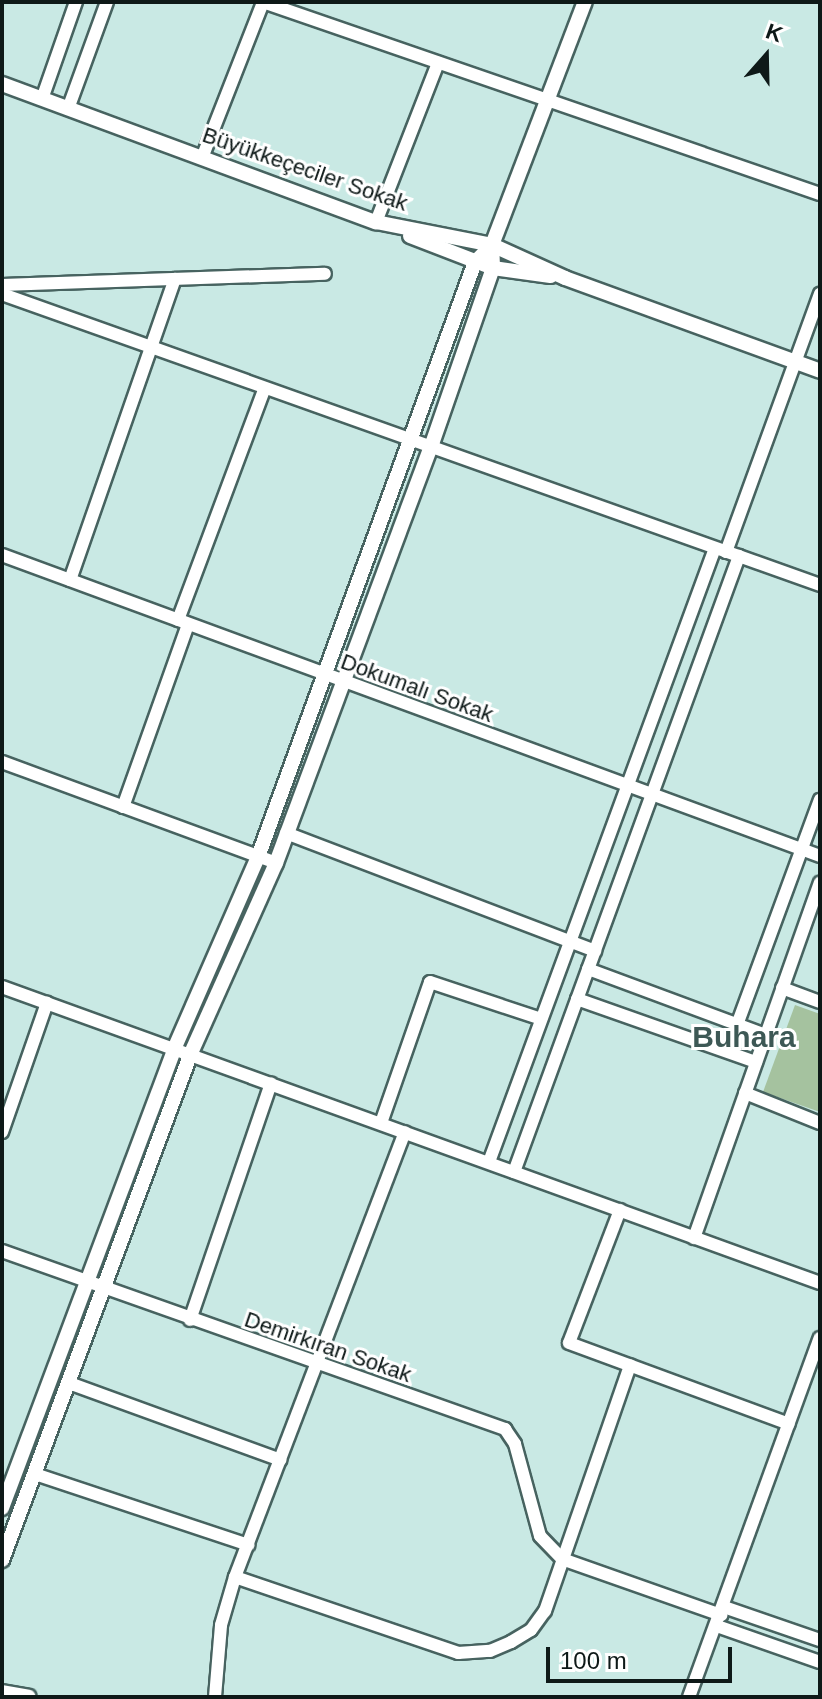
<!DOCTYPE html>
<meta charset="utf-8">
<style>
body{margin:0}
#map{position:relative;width:822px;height:1699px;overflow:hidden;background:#c9e9e4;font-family:Helvetica,sans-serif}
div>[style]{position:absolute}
.green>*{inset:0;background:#a5c29f}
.roads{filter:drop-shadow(2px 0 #476360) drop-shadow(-2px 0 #476360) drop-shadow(0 2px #476360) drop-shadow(0 -2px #476360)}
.minor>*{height:12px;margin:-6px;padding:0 6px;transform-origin:6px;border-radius:6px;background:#fff}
.tertiary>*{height:14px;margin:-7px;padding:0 7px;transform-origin:7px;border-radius:7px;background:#fff}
span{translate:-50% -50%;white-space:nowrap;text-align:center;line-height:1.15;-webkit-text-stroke:6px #fff;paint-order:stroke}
.street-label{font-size:22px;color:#0e1918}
.district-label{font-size:30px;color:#3d5855;font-weight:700}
.frame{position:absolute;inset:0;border:4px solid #0e1918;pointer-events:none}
.north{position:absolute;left:726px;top:16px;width:80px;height:80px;-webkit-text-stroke:6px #fff;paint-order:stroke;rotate:20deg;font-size:22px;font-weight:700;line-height:32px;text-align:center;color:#0e1918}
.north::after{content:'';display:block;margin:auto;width:28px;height:36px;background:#0e1918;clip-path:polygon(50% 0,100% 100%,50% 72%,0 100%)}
.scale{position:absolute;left:546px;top:1647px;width:186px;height:36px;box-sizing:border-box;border:4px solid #0e1918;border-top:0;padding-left:10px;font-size:24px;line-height:28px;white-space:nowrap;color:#0e1918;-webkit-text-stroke:6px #fff;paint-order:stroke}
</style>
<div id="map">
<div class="green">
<i style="clip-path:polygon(795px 1005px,820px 1014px,820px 1112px,763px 1092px)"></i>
</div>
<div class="roads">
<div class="minor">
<i style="left:263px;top:2px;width:589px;rotate:19.02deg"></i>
<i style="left:42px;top:99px;width:103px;rotate:-70.7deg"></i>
<i style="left:68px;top:109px;width:114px;rotate:-70deg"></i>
<i style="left:202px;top:158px;width:168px;rotate:-68.6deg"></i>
<i style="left:376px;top:222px;width:171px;rotate:-68.7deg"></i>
<i style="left:2px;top:285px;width:323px;rotate:-2deg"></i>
<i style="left:2px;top:294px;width:868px;rotate:19.58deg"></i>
<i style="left:726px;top:552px;width:275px;rotate:-70deg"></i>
<i style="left:2px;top:555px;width:872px;rotate:20.2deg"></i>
<i style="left:70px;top:580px;width:319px;rotate:-70.8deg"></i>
<i style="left:178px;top:620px;width:246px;rotate:-69.5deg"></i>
<i style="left:2px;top:762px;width:292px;rotate:20.2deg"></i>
<i style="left:123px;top:807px;width:194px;rotate:-70.4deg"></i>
<i style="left:286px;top:833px;width:331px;rotate:20.9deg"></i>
<i style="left:588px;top:969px;width:189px;rotate:20.4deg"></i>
<i style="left:2px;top:987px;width:870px;rotate:19.89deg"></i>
<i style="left:782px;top:988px;width:40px;rotate:20.2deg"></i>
<i style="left:577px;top:999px;width:190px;rotate:19.4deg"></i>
<i style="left:737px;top:1025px;width:240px;rotate:-69.8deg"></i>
<i style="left:745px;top:1093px;width:81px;rotate:21.8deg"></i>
<i style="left:381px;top:1123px;width:149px;rotate:-70.8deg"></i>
<i style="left:430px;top:982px;width:117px;rotate:18.4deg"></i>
<i style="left:2px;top:1132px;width:137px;rotate:-70.8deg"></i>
<i style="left:489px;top:1162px;width:654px;rotate:-69.79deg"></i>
<i style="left:514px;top:1172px;width:656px;rotate:-69.93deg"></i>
<i style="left:620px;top:1210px;width:142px;rotate:111deg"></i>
<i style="left:569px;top:1343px;width:234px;rotate:20.2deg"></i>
<i style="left:694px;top:1238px;width:377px;rotate:-70.5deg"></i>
<i style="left:2px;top:1251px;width:534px;rotate:19.49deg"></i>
<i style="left:505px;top:1429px;width:18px;rotate:56deg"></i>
<i style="left:515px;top:1444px;width:95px;rotate:74.8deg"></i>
<i style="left:540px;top:1536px;width:32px;rotate:46deg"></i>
<i style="left:562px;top:1559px;width:169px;rotate:19.4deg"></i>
<i style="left:190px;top:1320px;width:250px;rotate:-71.1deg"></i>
<i style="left:69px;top:1383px;width:225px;rotate:20deg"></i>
<i style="left:35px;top:1474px;width:225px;rotate:18.4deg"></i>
<i style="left:235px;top:1577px;width:236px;rotate:18.8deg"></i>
<i style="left:458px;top:1653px;width:32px;rotate:-4deg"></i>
<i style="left:490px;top:1651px;width:23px;rotate:-23deg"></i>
<i style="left:511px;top:1642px;width:23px;rotate:-31deg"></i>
<i style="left:531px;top:1630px;width:24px;rotate:-54deg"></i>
<i style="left:545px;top:1611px;width:260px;rotate:-70.9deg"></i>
<i style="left:724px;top:1607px;width:102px;rotate:19deg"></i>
<i style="left:717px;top:1626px;width:109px;rotate:19.3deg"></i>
<i style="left:215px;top:1697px;width:72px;rotate:-85.2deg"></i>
<i style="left:221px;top:1625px;width:50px;rotate:-73.7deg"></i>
<i style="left:235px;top:1577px;width:476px;rotate:-69.1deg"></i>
<i style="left:689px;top:1697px;width:382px;rotate:-70deg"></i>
</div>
<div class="tertiary">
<i style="left:2px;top:84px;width:399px;rotate:20.3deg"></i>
<i style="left:376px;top:222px;width:118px;rotate:11.2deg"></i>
<i style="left:492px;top:245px;width:80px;rotate:24.3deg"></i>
<i style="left:565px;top:278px;width:271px;rotate:20deg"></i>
<i style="left:410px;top:236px;width:89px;rotate:21.1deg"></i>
<i style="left:493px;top:268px;width:58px;rotate:8deg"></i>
<i style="left:2px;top:1508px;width:492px;rotate:-69.4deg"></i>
<i style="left:175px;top:1047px;width:207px;rotate:-66.4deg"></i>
<i style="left:258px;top:857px;width:633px;rotate:-69.96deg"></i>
<i style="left:475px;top:262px;width:24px;rotate:-45deg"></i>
<i style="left:2px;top:1560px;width:541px;rotate:-69.56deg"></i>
<i style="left:191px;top:1053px;width:208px;rotate:-65.9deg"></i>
<i style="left:276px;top:863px;width:447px;rotate:-69.6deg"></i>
<i style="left:432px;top:444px;width:186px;rotate:-70.9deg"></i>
<i style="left:493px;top:268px;width:23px;rotate:-92deg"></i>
<i style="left:492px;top:245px;width:260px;rotate:-69.1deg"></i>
<i style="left:2px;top:1692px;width:27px;rotate:10deg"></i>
</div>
</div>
<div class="street-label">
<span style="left:305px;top:169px;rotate:19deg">Büyükkeçeciler Sokak</span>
<span style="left:417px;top:688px;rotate:20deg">Dokumalı Sokak</span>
<span style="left:328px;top:1347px;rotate:19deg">Demirkıran Sokak</span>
</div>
<div class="district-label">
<span style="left:744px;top:1037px">Buhara</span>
</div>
<div class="frame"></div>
<div class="north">K</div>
<div class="scale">100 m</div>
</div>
